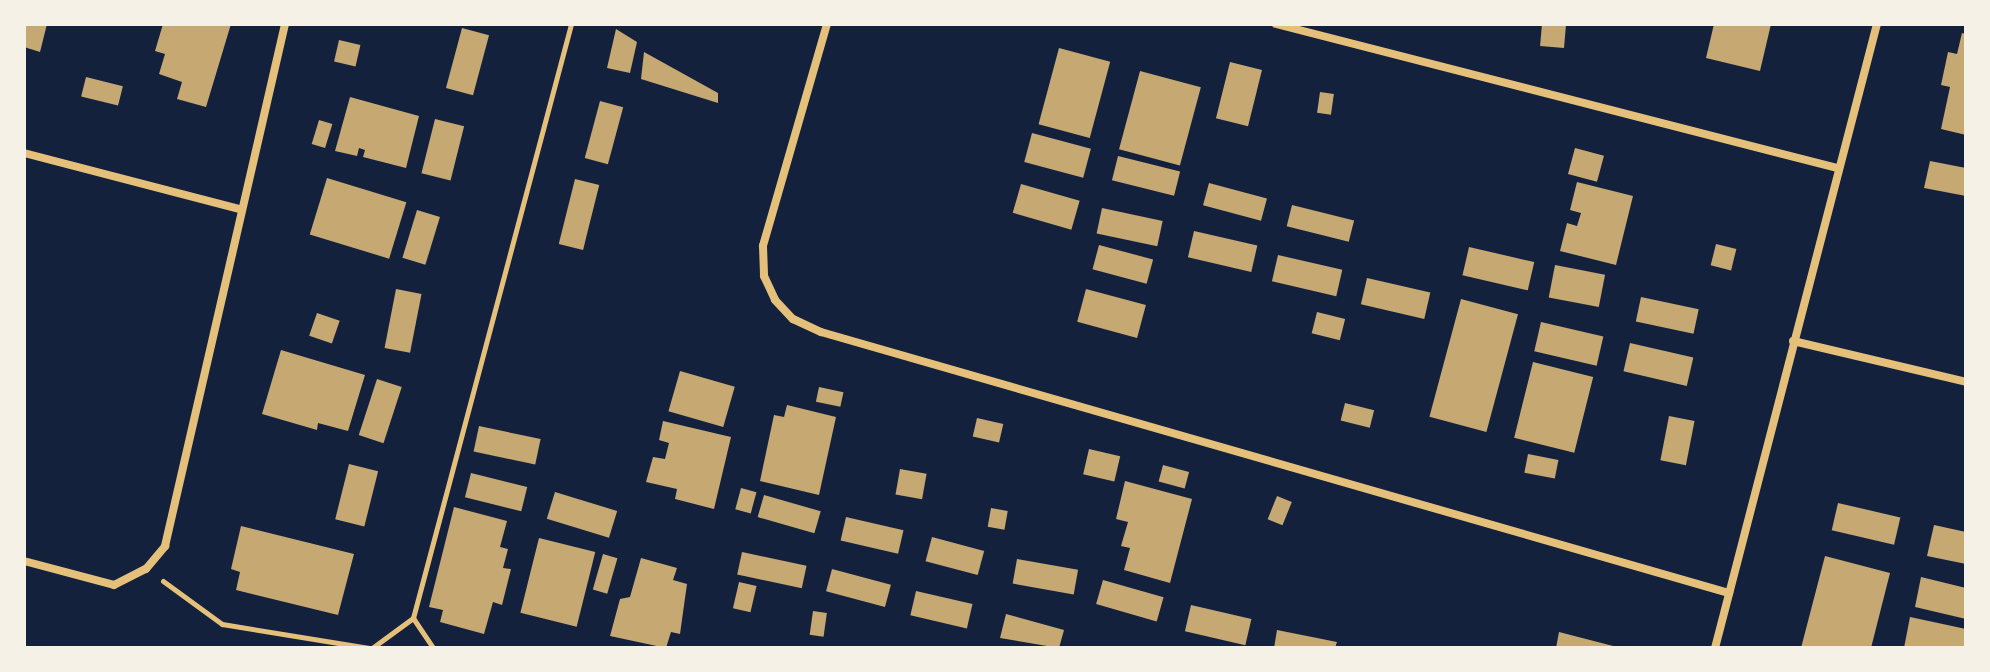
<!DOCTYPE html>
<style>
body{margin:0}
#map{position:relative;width:1990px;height:672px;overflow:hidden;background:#14213d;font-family:Commissioner,sans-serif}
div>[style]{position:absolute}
.building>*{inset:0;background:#c6a872;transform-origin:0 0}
.path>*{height:5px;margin:-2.5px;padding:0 2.5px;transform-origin:2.5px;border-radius:2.5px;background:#e5c07b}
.minor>*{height:8px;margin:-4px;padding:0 4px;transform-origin:4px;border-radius:4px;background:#e5c07b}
span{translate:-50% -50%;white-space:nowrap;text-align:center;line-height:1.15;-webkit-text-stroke:8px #f6f1e7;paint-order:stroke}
.frame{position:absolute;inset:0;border:26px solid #f6f1e7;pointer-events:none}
</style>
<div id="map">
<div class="building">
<i style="clip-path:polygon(24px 24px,47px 24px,40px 52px,24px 47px)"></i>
<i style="clip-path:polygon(163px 24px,231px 24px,206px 107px,177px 99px,182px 82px,159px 74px,165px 54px,155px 51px)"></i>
<i style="left:1542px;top:24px;width:24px;height:22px;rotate:5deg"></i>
<i style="clip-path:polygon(1714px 24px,1771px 24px,1760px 71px,1706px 58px)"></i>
<i style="left:462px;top:28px;width:28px;height:62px;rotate:15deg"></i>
<i style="clip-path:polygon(616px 29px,637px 42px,630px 73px,607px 68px)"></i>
<i style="clip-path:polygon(1962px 33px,1966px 34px,1966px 135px,1941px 129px,1950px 87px,1941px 85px,1948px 52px,1957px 54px)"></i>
<i style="left:339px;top:40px;width:22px;height:22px;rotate:13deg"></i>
<i style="left:1059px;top:48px;width:53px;height:79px;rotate:15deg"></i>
<i style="clip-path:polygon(644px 52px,718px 93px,718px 103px,641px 79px)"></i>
<i style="left:1230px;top:62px;width:33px;height:58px;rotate:14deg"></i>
<i style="left:1140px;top:71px;width:63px;height:81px;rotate:15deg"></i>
<i style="left:86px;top:77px;width:38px;height:20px;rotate:14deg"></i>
<i style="left:1320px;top:92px;width:14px;height:21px;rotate:8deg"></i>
<i style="clip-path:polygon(350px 97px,419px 116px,406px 168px,363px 157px,365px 150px,359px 148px,357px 156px,335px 151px)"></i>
<i style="left:600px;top:101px;width:24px;height:59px;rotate:15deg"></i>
<i style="left:435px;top:119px;width:30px;height:56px;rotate:14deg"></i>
<i style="left:319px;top:120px;width:14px;height:25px;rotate:17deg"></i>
<i style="left:1032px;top:133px;width:61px;height:30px;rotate:15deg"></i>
<i style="left:1575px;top:148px;width:30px;height:27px;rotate:15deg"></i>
<i style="left:1118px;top:156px;width:64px;height:25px;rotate:14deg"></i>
<i style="clip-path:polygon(1930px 161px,1966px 168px,1966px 196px,1924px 188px)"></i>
<i style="left:327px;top:178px;width:83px;height:59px;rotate:17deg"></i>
<i style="left:575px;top:179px;width:25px;height:67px;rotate:14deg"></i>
<i style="clip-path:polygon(1577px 182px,1633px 196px,1616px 265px,1560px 251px,1567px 223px,1577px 226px,1581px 213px,1570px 210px)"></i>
<i style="left:1209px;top:183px;width:60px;height:23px;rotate:15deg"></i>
<i style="left:1021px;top:184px;width:61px;height:30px;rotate:16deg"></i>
<i style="left:1292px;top:205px;width:64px;height:22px;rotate:14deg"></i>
<i style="left:1102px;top:208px;width:62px;height:26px;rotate:12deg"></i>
<i style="left:417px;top:210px;width:24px;height:50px;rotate:17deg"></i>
<i style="left:1194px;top:231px;width:65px;height:27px;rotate:13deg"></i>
<i style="left:1716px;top:244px;width:21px;height:22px;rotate:14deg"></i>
<i style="left:1099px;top:245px;width:56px;height:25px;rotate:15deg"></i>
<i style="left:1469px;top:247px;width:67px;height:29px;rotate:13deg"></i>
<i style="left:1278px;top:255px;width:66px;height:27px;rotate:13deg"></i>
<i style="left:1555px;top:265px;width:51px;height:33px;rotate:11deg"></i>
<i style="left:1367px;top:278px;width:65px;height:27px;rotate:13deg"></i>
<i style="left:396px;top:289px;width:26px;height:60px;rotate:11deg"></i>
<i style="left:1086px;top:289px;width:62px;height:34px;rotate:15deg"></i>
<i style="left:1641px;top:297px;width:59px;height:25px;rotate:12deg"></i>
<i style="left:1461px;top:299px;width:59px;height:122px;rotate:15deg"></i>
<i style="left:1317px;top:312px;width:29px;height:22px;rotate:14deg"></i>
<i style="left:317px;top:313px;width:24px;height:24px;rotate:19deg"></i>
<i style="left:1541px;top:322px;width:64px;height:30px;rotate:13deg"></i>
<i style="left:1630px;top:343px;width:65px;height:29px;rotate:13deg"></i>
<i style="clip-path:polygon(281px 350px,365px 375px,348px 431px,318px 423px,317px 430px,262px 414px)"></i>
<i style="left:1533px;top:362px;width:62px;height:78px;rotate:14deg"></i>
<i style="left:680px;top:371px;width:57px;height:42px;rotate:16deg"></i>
<i style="left:377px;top:379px;width:26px;height:59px;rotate:18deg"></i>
<i style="left:819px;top:387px;width:25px;height:15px;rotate:12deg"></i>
<i style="left:1345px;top:403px;width:30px;height:18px;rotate:14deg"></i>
<i style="clip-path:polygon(787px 405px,836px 417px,819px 495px,760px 481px,774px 415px,784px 417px)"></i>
<i style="left:1669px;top:416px;width:26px;height:45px;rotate:11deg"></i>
<i style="left:977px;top:418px;width:27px;height:19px;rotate:13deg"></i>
<i style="clip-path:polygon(663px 421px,731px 437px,714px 509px,675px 499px,677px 489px,646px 482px,653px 457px,665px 459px,669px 443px,659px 440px)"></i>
<i style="left:479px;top:426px;width:63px;height:26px;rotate:12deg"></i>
<i style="left:1089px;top:449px;width:32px;height:26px;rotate:13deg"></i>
<i style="left:1528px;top:454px;width:31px;height:19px;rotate:11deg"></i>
<i style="left:349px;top:464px;width:30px;height:57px;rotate:14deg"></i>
<i style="left:1163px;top:465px;width:27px;height:17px;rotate:15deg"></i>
<i style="left:900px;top:469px;width:27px;height:26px;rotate:10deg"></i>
<i style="left:471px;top:473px;width:58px;height:25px;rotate:14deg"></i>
<i style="clip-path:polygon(1125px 481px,1192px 499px,1170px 583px,1124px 570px,1130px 548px,1121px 546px,1128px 522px,1116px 519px)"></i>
<i style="left:741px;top:488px;width:16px;height:22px;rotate:15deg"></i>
<i style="left:555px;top:492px;width:65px;height:28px;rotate:17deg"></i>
<i style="left:764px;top:495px;width:59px;height:23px;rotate:16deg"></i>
<i style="left:1277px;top:496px;width:16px;height:25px;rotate:22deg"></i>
<i style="left:1838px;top:503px;width:64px;height:28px;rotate:13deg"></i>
<i style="clip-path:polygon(454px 507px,507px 521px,500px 547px,508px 549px,503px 568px,511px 569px,502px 605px,493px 602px,484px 634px,440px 622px,443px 610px,429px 607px)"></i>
<i style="left:991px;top:508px;width:17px;height:19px;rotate:10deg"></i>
<i style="left:846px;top:517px;width:59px;height:24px;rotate:13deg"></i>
<i style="clip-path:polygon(1934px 525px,1966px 532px,1966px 564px,1927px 556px)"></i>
<i style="clip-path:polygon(241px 526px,354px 554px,338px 615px,236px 590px,240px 572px,231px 569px)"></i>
<i style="left:932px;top:537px;width:54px;height:25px;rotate:15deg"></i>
<i style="left:539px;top:538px;width:58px;height:77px;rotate:14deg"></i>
<i style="left:742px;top:552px;width:66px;height:23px;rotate:12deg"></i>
<i style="left:603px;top:554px;width:15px;height:37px;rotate:16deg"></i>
<i style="clip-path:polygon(1825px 556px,1890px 573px,1871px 648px,1801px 648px)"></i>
<i style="clip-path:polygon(641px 558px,677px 568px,673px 580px,687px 584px,680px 634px,671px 632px,666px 648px,610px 636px,620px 599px,630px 597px)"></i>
<i style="left:1017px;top:559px;width:62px;height:25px;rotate:10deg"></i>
<i style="left:832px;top:569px;width:61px;height:23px;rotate:15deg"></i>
<i style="clip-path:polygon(1921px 577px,1966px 588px,1966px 619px,1915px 607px)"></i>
<i style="left:1103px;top:580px;width:63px;height:25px;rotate:16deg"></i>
<i style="left:739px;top:582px;width:18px;height:27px;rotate:13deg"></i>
<i style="left:916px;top:591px;width:58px;height:25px;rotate:13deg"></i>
<i style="left:1191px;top:605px;width:62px;height:27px;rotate:13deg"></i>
<i style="left:813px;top:611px;width:14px;height:24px;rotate:8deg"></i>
<i style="clip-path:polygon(1006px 614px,1064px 630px,1059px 648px,1000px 638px)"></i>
<i style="clip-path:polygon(1910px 617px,1966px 629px,1966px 648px,1904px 648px)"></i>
<i style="clip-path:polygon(1277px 630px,1337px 642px,1335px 648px,1274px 648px)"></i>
<i style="clip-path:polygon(1559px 632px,1617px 647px,1617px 648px,1556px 648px)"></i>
</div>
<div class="path">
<i style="left:163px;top:581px;width:73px;rotate:36.1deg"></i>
<i style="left:222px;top:624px;width:149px;rotate:9.3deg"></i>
<i style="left:413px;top:618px;width:36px;rotate:56deg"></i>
<i style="left:372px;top:648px;width:51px;rotate:-36.2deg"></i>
<i style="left:413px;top:618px;width:615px;rotate:-75.1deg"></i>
</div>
<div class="minor">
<i style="left:827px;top:24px;width:231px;rotate:106.1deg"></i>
<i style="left:763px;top:246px;width:30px;rotate:88deg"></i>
<i style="left:764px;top:276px;width:26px;rotate:65deg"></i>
<i style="left:775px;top:300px;width:26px;rotate:47deg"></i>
<i style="left:793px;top:319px;width:31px;rotate:25deg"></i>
<i style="left:821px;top:332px;width:945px;rotate:16.04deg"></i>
<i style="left:1276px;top:24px;width:579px;rotate:14.4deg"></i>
<i style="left:24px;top:153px;width:222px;rotate:14.6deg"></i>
<i style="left:1793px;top:341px;width:178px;rotate:13.3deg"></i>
<i style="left:24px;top:561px;width:93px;rotate:14.9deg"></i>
<i style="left:114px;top:585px;width:36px;rotate:-27deg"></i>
<i style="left:146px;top:569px;width:30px;rotate:-50deg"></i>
<i style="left:165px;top:546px;width:536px;rotate:-77.05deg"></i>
<i style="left:1715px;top:648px;width:645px;rotate:-75.45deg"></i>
</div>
<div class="frame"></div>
</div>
